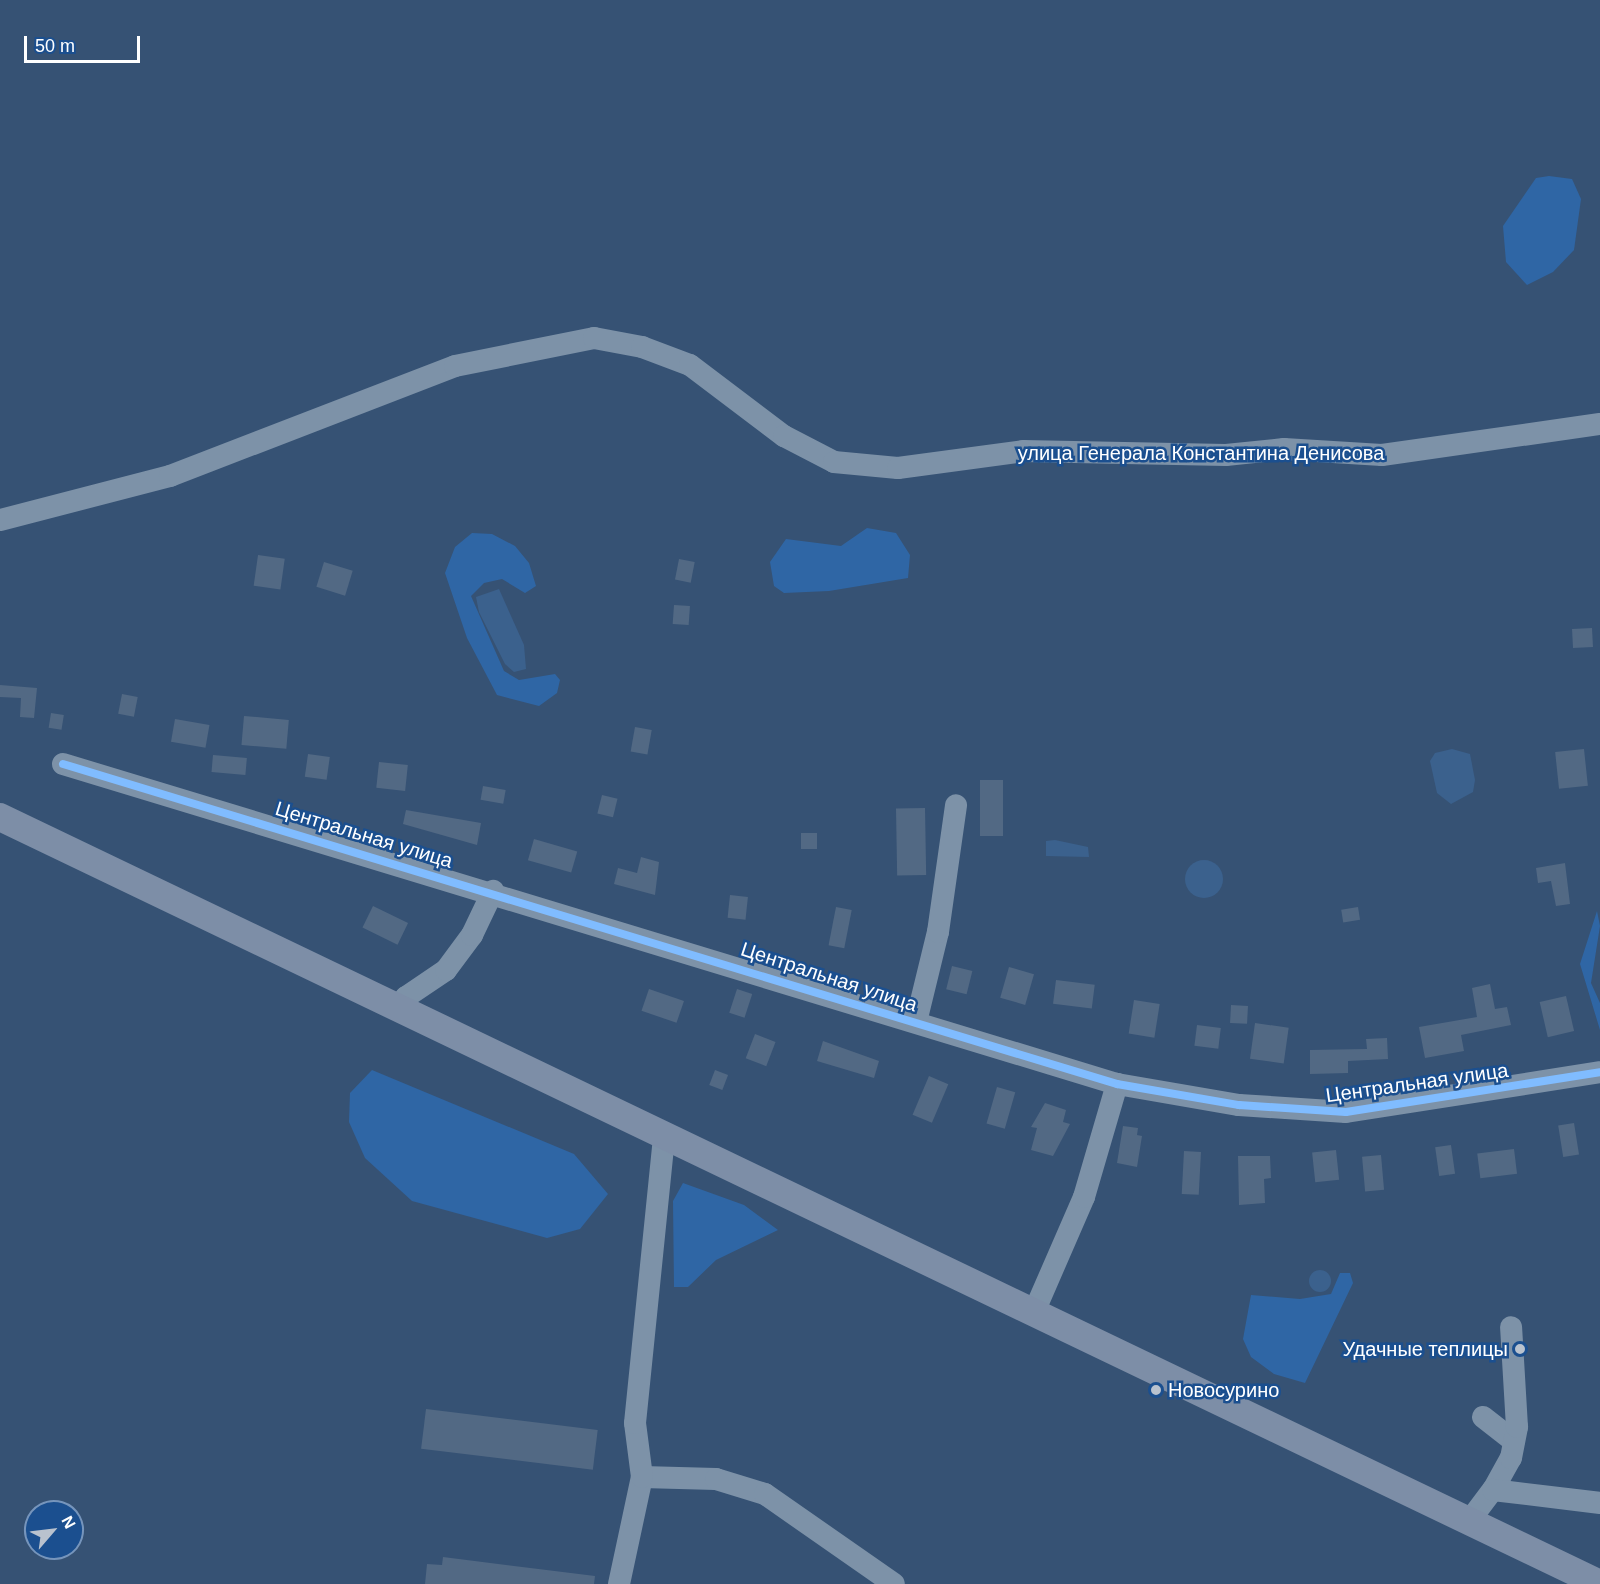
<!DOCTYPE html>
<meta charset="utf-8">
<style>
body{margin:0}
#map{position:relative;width:1600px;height:1584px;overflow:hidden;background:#365274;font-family:Arial,sans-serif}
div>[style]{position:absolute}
.green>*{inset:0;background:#2f66a5}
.water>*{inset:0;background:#3b618d}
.round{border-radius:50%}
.building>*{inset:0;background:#526984;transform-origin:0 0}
.minor>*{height:22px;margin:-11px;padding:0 11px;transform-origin:11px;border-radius:11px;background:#7d92a8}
.major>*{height:28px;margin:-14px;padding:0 14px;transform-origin:14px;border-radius:14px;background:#7d8ea7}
.cycleway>*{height:8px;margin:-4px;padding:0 4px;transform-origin:4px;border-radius:4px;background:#80bcff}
.dots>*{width:16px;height:16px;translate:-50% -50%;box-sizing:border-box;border:3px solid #1b4f8f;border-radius:50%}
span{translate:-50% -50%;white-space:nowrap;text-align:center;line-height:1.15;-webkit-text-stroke:5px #1b4f8f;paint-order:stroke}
.street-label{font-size:20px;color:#fff}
.poi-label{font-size:20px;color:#fff}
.right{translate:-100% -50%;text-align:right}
.left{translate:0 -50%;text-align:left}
.north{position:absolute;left:24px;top:1500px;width:60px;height:60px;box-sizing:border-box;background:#1b4f8f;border:2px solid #7695bc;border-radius:50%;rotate:62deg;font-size:16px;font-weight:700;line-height:24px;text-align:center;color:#fff}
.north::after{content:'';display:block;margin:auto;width:21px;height:27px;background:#b9c2ce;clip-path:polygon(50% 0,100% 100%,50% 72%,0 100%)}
.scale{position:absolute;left:24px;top:36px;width:116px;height:27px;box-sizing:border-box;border:3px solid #fff;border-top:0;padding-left:8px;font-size:18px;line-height:21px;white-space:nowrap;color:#fff;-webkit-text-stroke:4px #1b4f8f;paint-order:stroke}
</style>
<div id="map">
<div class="green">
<i style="clip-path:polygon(1549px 176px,1572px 179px,1581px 199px,1574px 250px,1553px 272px,1527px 285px,1506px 262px,1503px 226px,1536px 178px)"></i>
<i style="clip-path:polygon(867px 528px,896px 533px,910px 555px,908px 578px,829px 591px,784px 593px,774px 586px,770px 562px,786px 539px,841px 546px)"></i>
<i style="clip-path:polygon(472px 533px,492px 534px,515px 546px,529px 563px,536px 586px,525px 593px,502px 579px,484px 583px,471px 596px,504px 671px,519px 680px,555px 674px,560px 680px,557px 693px,539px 706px,497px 695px,467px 638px,445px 573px,455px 547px)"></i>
<i style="clip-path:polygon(1597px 911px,1600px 926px,1591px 983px,1600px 1003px,1600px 1030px,1580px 964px)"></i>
<i style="clip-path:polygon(372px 1070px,574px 1154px,608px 1194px,580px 1229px,547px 1238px,412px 1201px,365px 1158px,349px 1122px,350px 1093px)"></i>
<i style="clip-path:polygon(683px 1183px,744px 1205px,778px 1230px,716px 1260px,688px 1287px,674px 1287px,673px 1201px)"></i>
<i style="clip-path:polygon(1340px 1273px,1350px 1273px,1353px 1283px,1305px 1383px,1274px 1374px,1251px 1357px,1243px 1339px,1251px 1295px,1300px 1299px,1331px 1294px)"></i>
</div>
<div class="water">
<i style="clip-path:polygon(499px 589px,524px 645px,526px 669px,514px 672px,505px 664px,479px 612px,476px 597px)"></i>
<i style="clip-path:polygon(1452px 749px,1470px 754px,1475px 780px,1473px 792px,1451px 804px,1437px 793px,1430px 761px,1435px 753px)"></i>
<i style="clip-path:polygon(1055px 840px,1088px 847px,1089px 857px,1046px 856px,1046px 841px)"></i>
<i class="round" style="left:1185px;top:860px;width:38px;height:38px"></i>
<i class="round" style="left:1309px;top:1270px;width:22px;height:22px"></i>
</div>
<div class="building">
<i style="left:258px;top:555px;width:27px;height:31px;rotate:8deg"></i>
<i style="left:679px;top:559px;width:16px;height:21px;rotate:11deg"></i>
<i style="left:324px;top:562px;width:30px;height:26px;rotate:17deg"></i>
<i style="left:674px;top:605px;width:16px;height:19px;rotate:4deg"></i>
<i style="left:1592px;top:628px;width:19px;height:20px;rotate:87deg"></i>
<i style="clip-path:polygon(0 685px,37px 688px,34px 718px,20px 717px,21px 698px,0 697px)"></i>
<i style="left:122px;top:694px;width:16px;height:20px;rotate:11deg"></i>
<i style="left:51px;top:713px;width:13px;height:15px;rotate:9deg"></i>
<i style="left:244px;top:716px;width:45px;height:29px;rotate:5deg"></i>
<i style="left:175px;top:719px;width:35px;height:23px;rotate:10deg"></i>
<i style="left:635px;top:727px;width:17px;height:25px;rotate:10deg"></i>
<i style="left:1584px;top:749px;width:37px;height:29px;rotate:84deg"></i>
<i style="left:308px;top:754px;width:22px;height:23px;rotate:8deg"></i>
<i style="left:213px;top:755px;width:34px;height:17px;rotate:5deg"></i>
<i style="left:379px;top:762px;width:29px;height:26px;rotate:6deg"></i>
<i style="left:980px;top:780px;width:23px;height:56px"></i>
<i style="left:483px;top:786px;width:23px;height:14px;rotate:10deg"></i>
<i style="left:602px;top:795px;width:16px;height:19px;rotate:14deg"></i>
<i style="left:925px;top:808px;width:67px;height:29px;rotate:89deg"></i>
<i style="clip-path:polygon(406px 810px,481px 823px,477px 845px,403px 824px)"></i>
<i style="left:801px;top:833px;width:16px;height:16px"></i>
<i style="left:534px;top:839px;width:45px;height:22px;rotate:16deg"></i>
<i style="clip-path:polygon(641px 857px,659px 862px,655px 895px,614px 884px,618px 868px,637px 873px)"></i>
<i style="clip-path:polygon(1565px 863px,1570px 904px,1556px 906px,1551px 881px,1538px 883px,1536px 868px)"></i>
<i style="left:730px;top:895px;width:18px;height:23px;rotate:6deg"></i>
<i style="left:373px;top:906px;width:39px;height:24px;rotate:26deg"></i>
<i style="left:836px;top:907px;width:16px;height:39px;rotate:11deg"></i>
<i style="left:1358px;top:907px;width:13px;height:17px;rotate:81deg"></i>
<i style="left:952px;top:966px;width:21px;height:24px;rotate:14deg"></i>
<i style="left:1009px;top:967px;width:26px;height:32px;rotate:16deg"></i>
<i style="left:1056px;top:980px;width:39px;height:24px;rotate:7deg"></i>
<i style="clip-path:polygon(1490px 984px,1495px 1009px,1507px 1007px,1511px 1025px,1461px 1035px,1464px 1051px,1425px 1058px,1419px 1027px,1477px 1017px,1472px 988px)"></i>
<i style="left:649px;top:989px;width:37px;height:23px;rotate:19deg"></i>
<i style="left:737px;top:989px;width:16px;height:25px;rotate:18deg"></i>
<i style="left:1566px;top:996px;width:36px;height:27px;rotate:77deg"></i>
<i style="left:1134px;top:1000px;width:26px;height:34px;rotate:9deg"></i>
<i style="left:1231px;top:1005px;width:17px;height:18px;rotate:3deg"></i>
<i style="left:1255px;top:1023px;width:34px;height:36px;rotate:8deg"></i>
<i style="left:1197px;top:1025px;width:24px;height:21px;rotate:7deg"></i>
<i style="left:755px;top:1034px;width:22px;height:26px;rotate:21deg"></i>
<i style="clip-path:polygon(1387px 1038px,1388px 1059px,1348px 1061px,1348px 1073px,1310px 1074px,1310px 1050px,1367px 1049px,1366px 1039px)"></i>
<i style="clip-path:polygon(823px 1041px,879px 1061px,874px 1078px,817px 1061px)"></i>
<i style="left:715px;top:1070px;width:14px;height:16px;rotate:21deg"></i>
<i style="left:929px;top:1076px;width:21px;height:42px;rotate:23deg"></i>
<i style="left:997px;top:1087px;width:19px;height:38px;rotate:16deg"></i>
<i style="clip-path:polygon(1045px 1103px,1066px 1110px,1063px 1122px,1070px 1124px,1053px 1156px,1031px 1150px,1037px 1128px,1031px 1127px)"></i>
<i style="left:1574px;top:1123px;width:32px;height:16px;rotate:81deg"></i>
<i style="clip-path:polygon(1123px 1126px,1138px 1128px,1137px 1135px,1142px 1136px,1137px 1167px,1117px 1163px)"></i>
<i style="left:1451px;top:1145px;width:29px;height:16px;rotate:82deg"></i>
<i style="left:1514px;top:1149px;width:25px;height:37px;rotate:83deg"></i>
<i style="left:1336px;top:1150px;width:30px;height:24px;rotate:84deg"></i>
<i style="left:1184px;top:1151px;width:17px;height:43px;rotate:3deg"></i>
<i style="left:1381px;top:1155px;width:35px;height:19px;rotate:85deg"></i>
<i style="clip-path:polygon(1238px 1156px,1270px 1156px,1271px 1178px,1264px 1179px,1265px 1203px,1239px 1205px)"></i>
<i style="left:426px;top:1409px;width:173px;height:40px;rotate:7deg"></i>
<i style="clip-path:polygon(443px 1557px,595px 1576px,594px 1584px,425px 1584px,427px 1564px,442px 1565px)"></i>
</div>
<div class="minor">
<i style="left:0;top:520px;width:176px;rotate:-14.5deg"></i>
<i style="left:170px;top:476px;width:305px;rotate:-21.1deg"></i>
<i style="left:455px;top:366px;width:142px;rotate:-11.4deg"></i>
<i style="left:594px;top:338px;width:49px;rotate:10.6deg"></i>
<i style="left:642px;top:347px;width:51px;rotate:20.6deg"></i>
<i style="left:690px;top:365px;width:118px;rotate:37.1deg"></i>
<i style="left:784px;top:436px;width:56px;rotate:27.5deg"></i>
<i style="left:834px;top:462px;width:64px;rotate:5.4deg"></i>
<i style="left:898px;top:468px;width:126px;rotate:-7.7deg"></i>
<i style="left:1023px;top:451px;width:203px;rotate:1.1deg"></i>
<i style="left:1226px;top:455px;width:58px;rotate:-5.9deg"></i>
<i style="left:1284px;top:449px;width:98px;rotate:3.5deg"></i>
<i style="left:1382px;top:455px;width:220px;rotate:-8.1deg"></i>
<i style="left:63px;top:764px;width:1102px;rotate:16.89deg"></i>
<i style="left:1117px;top:1084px;width:124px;rotate:9.8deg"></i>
<i style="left:1239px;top:1105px;width:107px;rotate:3.7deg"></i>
<i style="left:1346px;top:1112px;width:257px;rotate:-8.9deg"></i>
<i style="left:399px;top:1008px;width:13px;rotate:-58deg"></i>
<i style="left:406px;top:997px;width:48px;rotate:-34deg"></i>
<i style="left:446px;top:970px;width:44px;rotate:-53.4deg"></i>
<i style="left:472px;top:935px;width:49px;rotate:-64.5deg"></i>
<i style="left:916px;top:1022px;width:93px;rotate:-76.3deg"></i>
<i style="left:938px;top:932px;width:128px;rotate:-81.9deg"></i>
<i style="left:1034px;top:1312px;width:125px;rotate:-66.5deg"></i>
<i style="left:1084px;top:1197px;width:118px;rotate:-73.7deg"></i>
<i style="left:1483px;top:1417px;width:39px;rotate:38deg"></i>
<i style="left:642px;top:1477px;width:74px;rotate:1.5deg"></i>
<i style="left:716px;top:1479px;width:51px;rotate:17deg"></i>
<i style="left:765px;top:1494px;width:157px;rotate:34.9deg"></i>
<i style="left:1493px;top:1490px;width:37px;rotate:-61deg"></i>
<i style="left:1511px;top:1458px;width:32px;rotate:-79deg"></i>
<i style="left:1517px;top:1427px;width:100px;rotate:-93.4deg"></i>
<i style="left:1470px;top:1520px;width:38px;rotate:-53deg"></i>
<i style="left:1493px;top:1490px;width:108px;rotate:6.9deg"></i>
<i style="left:619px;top:1584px;width:109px;rotate:-77.9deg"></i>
<i style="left:642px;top:1477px;width:54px;rotate:-97.4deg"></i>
<i style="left:635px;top:1423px;width:287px;rotate:-84.2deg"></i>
</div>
<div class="major">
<i style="left:0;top:817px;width:1774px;rotate:25.61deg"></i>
</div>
<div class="cycleway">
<i style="left:63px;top:764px;width:1102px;rotate:16.89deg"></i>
<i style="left:1117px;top:1084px;width:124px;rotate:9.8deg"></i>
<i style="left:1239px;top:1105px;width:107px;rotate:3.7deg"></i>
<i style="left:1346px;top:1112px;width:257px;rotate:-8.9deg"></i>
</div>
<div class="dots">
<i style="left:1520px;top:1349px;background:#b9c2ce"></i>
<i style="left:1156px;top:1390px;background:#b9c2ce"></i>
</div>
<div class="street-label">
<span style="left:1201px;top:453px">улица Генерала Константина Денисова</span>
<span style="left:364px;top:835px;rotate:17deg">Центральная улица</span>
<span style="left:829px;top:977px;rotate:18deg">Центральная улица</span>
<span style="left:1417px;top:1083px;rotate:-8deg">Центральная улица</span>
</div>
<div class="poi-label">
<span class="right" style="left:1508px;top:1349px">Удачные теплицы</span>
<span class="left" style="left:1168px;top:1390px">Новосурино</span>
</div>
<div class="north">N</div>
<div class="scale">50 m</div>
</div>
